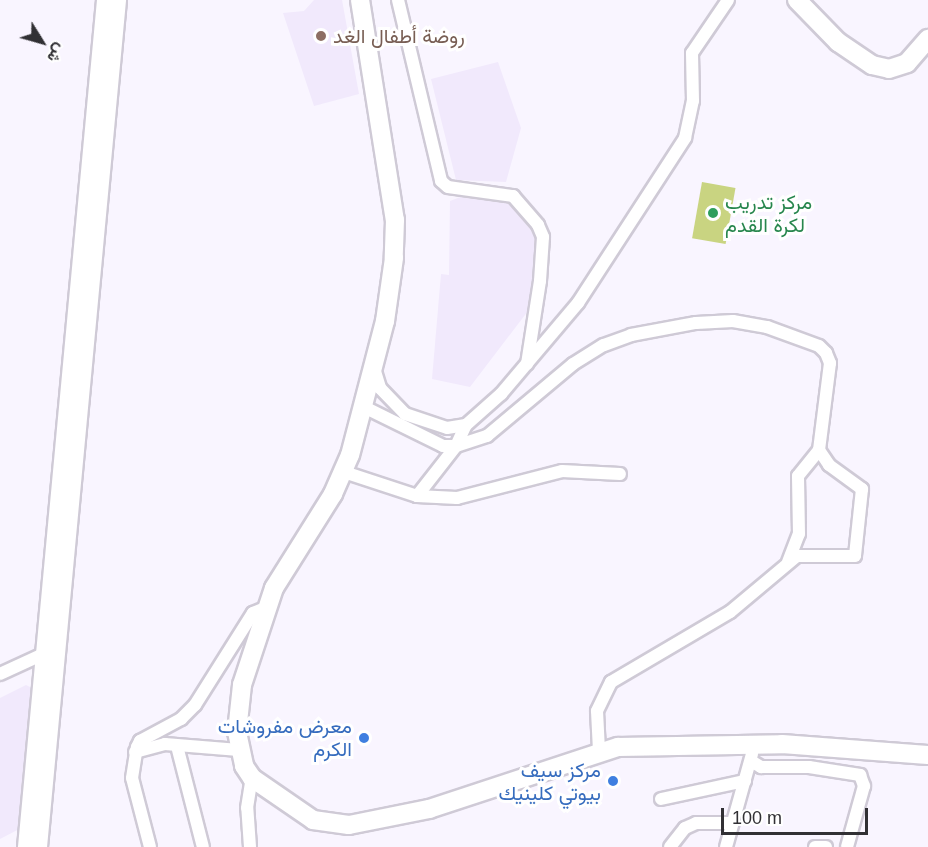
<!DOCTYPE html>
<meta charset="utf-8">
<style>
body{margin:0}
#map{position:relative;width:928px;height:847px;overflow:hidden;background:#f9f5ff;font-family:Helvetica,Vazirmatn,sans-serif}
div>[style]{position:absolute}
.built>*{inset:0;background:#f1e9fc}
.green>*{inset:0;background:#c9d481;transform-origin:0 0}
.roads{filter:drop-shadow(2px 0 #cfcad6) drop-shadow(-2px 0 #cfcad6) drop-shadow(0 2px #cfcad6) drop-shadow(0 -2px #cfcad6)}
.street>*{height:12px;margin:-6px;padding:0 6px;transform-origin:6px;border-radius:6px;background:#fff}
.secondary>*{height:16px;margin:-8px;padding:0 8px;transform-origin:8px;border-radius:8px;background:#fff}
.primary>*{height:18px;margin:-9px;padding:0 9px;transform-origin:9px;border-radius:9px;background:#fff}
.dots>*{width:16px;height:16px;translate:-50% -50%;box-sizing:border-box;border:3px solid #fff;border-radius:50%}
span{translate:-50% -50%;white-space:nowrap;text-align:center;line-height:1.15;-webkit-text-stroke:6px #fff;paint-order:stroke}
.education-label{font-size:20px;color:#785e54}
.left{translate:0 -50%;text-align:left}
.leisure-label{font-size:20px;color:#27864d}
.shop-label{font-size:20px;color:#366cbe}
.right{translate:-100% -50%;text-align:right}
.north{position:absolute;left:12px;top:12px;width:60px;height:60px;-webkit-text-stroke:4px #fff;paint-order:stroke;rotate:127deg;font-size:16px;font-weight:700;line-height:24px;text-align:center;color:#313034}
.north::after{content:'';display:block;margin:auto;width:21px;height:27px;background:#313034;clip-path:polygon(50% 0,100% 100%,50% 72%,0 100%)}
.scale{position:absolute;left:721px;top:808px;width:147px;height:27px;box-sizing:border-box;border:3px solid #313034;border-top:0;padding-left:8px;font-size:18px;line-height:21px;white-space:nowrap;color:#313034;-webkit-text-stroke:4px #fff;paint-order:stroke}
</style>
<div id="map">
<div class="built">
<i style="clip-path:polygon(314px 0,342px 0,359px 94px,314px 106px,283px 13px,304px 11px)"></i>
<i style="clip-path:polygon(498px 62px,521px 128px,506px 182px,456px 180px,431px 79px)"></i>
<i style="clip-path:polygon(463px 196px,507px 199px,535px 235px,537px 244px,528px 311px,470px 387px,432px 379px,441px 274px,449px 275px,450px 201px)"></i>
<i style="clip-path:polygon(26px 685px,34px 689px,25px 826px,0 839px,0 698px)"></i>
</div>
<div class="green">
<i style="left:702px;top:182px;width:34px;height:57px;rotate:10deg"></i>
</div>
<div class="roads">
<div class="street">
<i style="left:398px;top:0;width:186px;rotate:76.6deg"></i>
<i style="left:441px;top:181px;width:9px;rotate:41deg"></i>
<i style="left:448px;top:187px;width:66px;rotate:7.9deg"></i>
<i style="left:513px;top:196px;width:38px;rotate:49deg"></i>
<i style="left:538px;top:225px;width:13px;rotate:67deg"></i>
<i style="left:543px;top:237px;width:44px;rotate:93.9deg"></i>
<i style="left:540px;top:281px;width:84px;rotate:98.9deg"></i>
<i style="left:374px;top:368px;width:21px;rotate:73deg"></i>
<i style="left:380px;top:388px;width:36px;rotate:46deg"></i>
<i style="left:405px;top:414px;width:44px;rotate:18.4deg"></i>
<i style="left:447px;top:428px;width:19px;rotate:-9deg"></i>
<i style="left:364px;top:407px;width:88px;rotate:26.3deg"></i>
<i style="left:443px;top:446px;width:13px"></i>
<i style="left:456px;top:446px;width:33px;rotate:-18deg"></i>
<i style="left:487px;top:436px;width:112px;rotate:-39.9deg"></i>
<i style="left:573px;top:364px;width:36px;rotate:-32deg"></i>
<i style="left:604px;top:345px;width:29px;rotate:-20deg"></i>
<i style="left:631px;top:335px;width:66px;rotate:-10.5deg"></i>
<i style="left:696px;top:323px;width:37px;rotate:-3deg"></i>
<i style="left:733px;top:321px;width:35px;rotate:10deg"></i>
<i style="left:767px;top:327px;width:55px;rotate:20.1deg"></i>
<i style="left:819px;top:346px;width:10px;rotate:45deg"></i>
<i style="left:826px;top:353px;width:11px;rotate:68deg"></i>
<i style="left:830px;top:363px;width:88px;rotate:97.2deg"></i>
<i style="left:819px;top:450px;width:18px;rotate:56deg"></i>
<i style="left:829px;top:465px;width:41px;rotate:36deg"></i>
<i style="left:862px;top:489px;width:67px;rotate:96deg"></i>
<i style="left:855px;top:556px;width:58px;rotate:180deg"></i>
<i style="left:797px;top:556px;width:87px;rotate:140.1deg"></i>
<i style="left:730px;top:612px;width:138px;rotate:149.5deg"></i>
<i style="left:611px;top:682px;width:32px;rotate:116deg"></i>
<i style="left:597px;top:711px;width:40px;rotate:87.1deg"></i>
<i style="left:344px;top:472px;width:77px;rotate:18.2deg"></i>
<i style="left:417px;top:496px;width:40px;rotate:2.9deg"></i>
<i style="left:457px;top:498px;width:108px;rotate:-14.4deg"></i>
<i style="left:562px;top:471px;width:58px;rotate:3deg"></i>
<i style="left:417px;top:496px;width:63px;rotate:-52deg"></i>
<i style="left:456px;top:446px;width:23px;rotate:-65deg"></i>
<i style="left:466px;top:425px;width:47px;rotate:-41.5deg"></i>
<i style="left:501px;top:394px;width:119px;rotate:-49.8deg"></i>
<i style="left:578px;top:303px;width:197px;rotate:-57deg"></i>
<i style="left:685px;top:138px;width:38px;rotate:-78deg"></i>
<i style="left:693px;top:101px;width:48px;rotate:-91.2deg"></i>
<i style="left:692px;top:53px;width:64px;rotate:-55.8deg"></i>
<i style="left:788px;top:562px;width:30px;rotate:-69deg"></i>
<i style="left:799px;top:534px;width:58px;rotate:-91deg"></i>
<i style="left:798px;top:476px;width:33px;rotate:-51deg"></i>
<i style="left:0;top:674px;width:55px;rotate:-24.7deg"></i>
<i style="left:177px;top:746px;width:104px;rotate:75.6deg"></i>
<i style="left:135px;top:752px;width:31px;rotate:-15deg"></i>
<i style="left:165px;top:744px;width:74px;rotate:4.6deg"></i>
<i style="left:751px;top:761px;width:12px;rotate:31deg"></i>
<i style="left:761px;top:767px;width:48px"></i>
<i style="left:809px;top:767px;width:52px;rotate:8.9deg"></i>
<i style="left:860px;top:775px;width:12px;rotate:70deg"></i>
<i style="left:864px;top:786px;width:63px;rotate:105.6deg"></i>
<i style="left:661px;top:799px;width:86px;rotate:-12.1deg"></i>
<i style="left:150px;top:847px;width:71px;rotate:-104.6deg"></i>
<i style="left:132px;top:778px;width:31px;rotate:-81deg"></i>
<i style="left:137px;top:747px;width:7px;rotate:-63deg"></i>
<i style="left:140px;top:741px;width:47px;rotate:-28.2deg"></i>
<i style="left:181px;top:719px;width:20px;rotate:-45deg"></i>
<i style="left:195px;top:705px;width:109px;rotate:-57.8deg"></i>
<i style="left:253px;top:613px;width:13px;rotate:-23deg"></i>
<i style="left:250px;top:847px;width:39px;rotate:-94deg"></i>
<i style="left:247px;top:808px;width:30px;rotate:-81deg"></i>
<i style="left:670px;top:847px;width:24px;rotate:-52deg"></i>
<i style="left:685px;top:828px;width:12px;rotate:-24deg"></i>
<i style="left:696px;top:823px;width:36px"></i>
<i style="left:726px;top:847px;width:97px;rotate:-74.4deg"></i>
<i style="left:815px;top:847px;width:11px"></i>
</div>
<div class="secondary">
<i style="left:26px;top:847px;width:851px;rotate:-84.67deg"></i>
<i style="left:39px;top:847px;width:851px;rotate:-84.67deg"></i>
</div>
<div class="primary">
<i style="left:360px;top:0;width:223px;rotate:81deg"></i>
<i style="left:395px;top:220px;width:38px;rotate:92deg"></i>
<i style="left:394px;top:258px;width:64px;rotate:98.1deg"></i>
<i style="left:385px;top:321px;width:138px;rotate:104.6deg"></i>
<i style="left:350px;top:455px;width:43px;rotate:113.6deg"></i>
<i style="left:333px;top:494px;width:111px;rotate:122.1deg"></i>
<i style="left:274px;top:588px;width:102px;rotate:108.3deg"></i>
<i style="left:242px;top:685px;width:47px;rotate:96.1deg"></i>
<i style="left:237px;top:732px;width:35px;rotate:78deg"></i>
<i style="left:244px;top:766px;width:14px;rotate:56deg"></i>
<i style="left:252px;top:778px;width:74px;rotate:34.5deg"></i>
<i style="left:313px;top:820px;width:36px;rotate:8deg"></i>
<i style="left:349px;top:825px;width:82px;rotate:-11.3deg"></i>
<i style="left:429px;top:809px;width:199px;rotate:-18.2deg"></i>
<i style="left:618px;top:747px;width:164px;rotate:-1deg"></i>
<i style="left:782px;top:744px;width:146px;rotate:4.3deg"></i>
<i style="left:797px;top:0;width:59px;rotate:45.7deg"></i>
<i style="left:838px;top:42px;width:41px;rotate:34.1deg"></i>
<i style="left:872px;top:65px;width:17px;rotate:13deg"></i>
<i style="left:889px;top:69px;width:19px;rotate:-18deg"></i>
<i style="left:907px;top:63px;width:32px;rotate:-49deg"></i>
</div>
</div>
<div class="dots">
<i style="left:321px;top:36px;background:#8d6e63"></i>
<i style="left:713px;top:213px;background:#2e9e5b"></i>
<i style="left:364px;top:738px;background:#3f7fe0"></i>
<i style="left:613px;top:781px;background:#3f7fe0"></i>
</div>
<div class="education-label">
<span class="left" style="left:333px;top:36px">روضة أطفال الغد</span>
</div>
<div class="leisure-label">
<span class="left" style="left:725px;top:214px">مركز تدريب<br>لكرة القدم</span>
</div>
<div class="shop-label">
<span class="right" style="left:352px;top:738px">معرض مفروشات<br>الكرم</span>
<span class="right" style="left:601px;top:782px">مركز سيف<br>بيوتي كلينيك</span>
</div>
<div class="north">ش</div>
<div class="scale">100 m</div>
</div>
